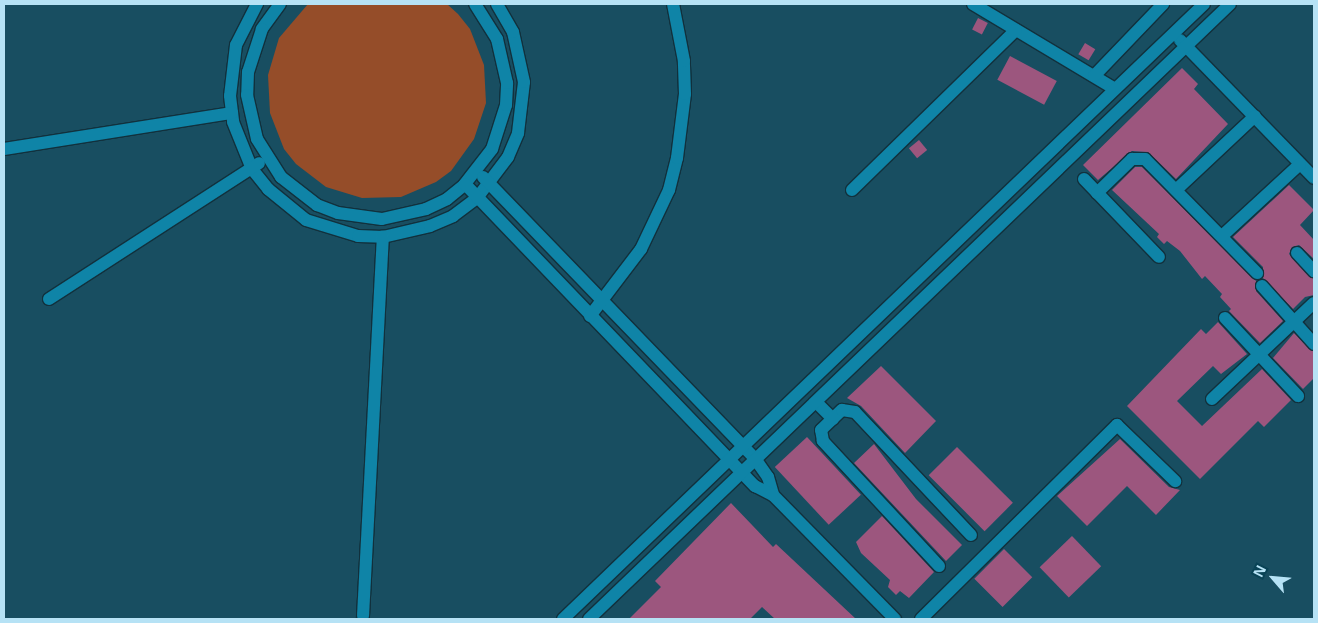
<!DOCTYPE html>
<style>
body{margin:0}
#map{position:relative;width:1318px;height:623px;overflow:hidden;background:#184e61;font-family:"Noto Sans",sans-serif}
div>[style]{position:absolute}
.green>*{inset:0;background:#954d29}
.building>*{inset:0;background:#9c567e;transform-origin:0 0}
.roads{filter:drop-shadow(1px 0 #12313d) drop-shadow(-1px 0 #12313d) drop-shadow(0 1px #12313d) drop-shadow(0 -1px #12313d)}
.minor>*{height:12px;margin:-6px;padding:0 6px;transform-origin:6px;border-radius:6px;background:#0f84a7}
span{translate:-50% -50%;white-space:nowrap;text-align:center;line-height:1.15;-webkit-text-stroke:4px #094356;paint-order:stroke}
.frame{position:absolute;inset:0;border:5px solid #b6e2f5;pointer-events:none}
.north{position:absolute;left:1248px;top:553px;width:50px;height:50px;-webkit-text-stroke:4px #094356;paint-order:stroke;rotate:297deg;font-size:14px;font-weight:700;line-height:20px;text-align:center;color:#b6e2f5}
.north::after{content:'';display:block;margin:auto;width:18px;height:22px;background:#b6e2f5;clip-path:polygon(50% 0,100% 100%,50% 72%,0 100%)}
</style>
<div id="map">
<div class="green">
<i style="clip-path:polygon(308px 4px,447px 4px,458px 14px,470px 29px,484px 65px,486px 103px,474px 139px,451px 171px,436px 182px,401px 197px,362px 198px,326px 187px,296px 164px,284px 149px,270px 113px,268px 75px,279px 38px)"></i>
</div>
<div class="building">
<i style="left:978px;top:18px;width:11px;height:13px;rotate:27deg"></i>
<i style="left:1085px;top:43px;width:12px;height:13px;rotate:31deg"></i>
<i style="left:1010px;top:56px;width:53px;height:27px;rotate:28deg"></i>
<i style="clip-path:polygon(1182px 68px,1198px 84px,1194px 89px,1228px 124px,1176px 179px,1148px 152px,1132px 151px,1098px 180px,1083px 165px)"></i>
<i style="left:919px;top:140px;width:13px;height:13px;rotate:51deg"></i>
<i style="clip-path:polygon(1135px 167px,1142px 167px,1256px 281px,1256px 291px,1283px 321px,1260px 343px,1229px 311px,1231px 309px,1220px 297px,1222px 294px,1205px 276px,1202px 279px,1180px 251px,1167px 241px,1164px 244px,1157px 237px,1159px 234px,1112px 190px)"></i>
<i style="clip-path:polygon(1289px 185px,1314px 210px,1300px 225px,1314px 240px,1314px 259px,1299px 245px,1292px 247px,1289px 254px,1314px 279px,1314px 295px,1305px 297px,1293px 309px,1263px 278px,1263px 267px,1233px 237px)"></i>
<i style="clip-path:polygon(1218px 322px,1247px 354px,1221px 374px,1213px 366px,1177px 401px,1202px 426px,1262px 369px,1291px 400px,1264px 427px,1258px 421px,1200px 479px,1127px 406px,1201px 329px,1206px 334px)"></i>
<i style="clip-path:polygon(1294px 333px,1314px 352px,1314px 378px,1303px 389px,1273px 358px)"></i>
<i style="clip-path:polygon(881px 366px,936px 421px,905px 453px,861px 406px,847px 398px)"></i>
<i style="left:807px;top:437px;width:79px;height:44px;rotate:47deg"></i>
<i style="clip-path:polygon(1120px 439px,1169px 487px,1180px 490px,1156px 515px,1127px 486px,1087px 526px,1057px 496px)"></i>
<i style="clip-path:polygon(874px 444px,916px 499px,962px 545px,946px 561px,854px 463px)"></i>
<i style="left:957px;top:447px;width:79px;height:40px;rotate:45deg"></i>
<i style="clip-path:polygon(731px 503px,773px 547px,776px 544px,856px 619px,775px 619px,762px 607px,750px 619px,629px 619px,661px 587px,655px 581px)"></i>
<i style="clip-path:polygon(882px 516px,934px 572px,909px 598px,900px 591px,896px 595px,888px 587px,890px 580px,861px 553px,856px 542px)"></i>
<i style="left:1072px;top:536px;width:42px;height:45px;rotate:46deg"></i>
<i style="left:1004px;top:549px;width:40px;height:42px;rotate:45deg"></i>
</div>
<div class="roads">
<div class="minor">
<i style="left:257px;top:4px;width:46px;rotate:117.1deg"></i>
<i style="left:236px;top:45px;width:51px;rotate:96.7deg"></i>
<i style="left:230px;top:96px;width:26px;rotate:83deg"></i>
<i style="left:233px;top:122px;width:51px;rotate:68deg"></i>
<i style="left:252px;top:169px;width:26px;rotate:51deg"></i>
<i style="left:268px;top:189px;width:49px;rotate:39.2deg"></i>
<i style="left:306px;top:220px;width:54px;rotate:17.1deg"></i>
<i style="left:358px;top:236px;width:25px;rotate:2deg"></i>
<i style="left:383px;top:237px;width:48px;rotate:-13.2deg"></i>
<i style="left:430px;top:226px;width:25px;rotate:-23deg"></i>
<i style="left:453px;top:216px;width:30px;rotate:-37deg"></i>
<i style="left:477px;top:198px;width:51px;rotate:-52.9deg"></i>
<i style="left:508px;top:157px;width:26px;rotate:-67deg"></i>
<i style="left:518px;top:133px;width:51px;rotate:-83.3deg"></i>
<i style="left:524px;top:82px;width:51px;rotate:-102.4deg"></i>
<i style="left:513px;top:32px;width:32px;rotate:-120deg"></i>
<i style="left:280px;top:4px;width:31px;rotate:126deg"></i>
<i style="left:262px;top:29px;width:45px;rotate:108deg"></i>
<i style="left:248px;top:72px;width:23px;rotate:92deg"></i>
<i style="left:247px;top:95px;width:45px;rotate:77.2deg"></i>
<i style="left:257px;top:139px;width:45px;rotate:57.7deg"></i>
<i style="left:281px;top:177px;width:46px;rotate:37.9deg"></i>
<i style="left:317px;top:205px;width:22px;rotate:21deg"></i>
<i style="left:338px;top:213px;width:44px;rotate:7.8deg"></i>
<i style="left:382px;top:219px;width:45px;rotate:-12.8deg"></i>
<i style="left:426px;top:209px;width:23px;rotate:-25deg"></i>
<i style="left:447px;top:199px;width:22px;rotate:-39deg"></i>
<i style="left:464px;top:185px;width:46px;rotate:-52.1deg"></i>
<i style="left:492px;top:149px;width:46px;rotate:-72.3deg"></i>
<i style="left:506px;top:105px;width:22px;rotate:-87deg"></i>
<i style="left:507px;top:83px;width:45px;rotate:-102.8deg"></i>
<i style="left:497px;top:39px;width:41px;rotate:-122.2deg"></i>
<i style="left:973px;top:4px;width:165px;rotate:30.9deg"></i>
<i style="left:1180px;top:40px;width:192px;rotate:45.8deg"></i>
<i style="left:1094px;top:76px;width:100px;rotate:-46.2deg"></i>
<i style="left:4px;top:149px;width:231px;rotate:-9deg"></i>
<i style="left:483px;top:177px;width:393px;rotate:46deg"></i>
<i style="left:756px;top:460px;width:21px;rotate:55deg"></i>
<i style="left:768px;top:477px;width:19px;rotate:74deg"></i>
<i style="left:1084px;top:179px;width:108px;rotate:46.1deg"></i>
<i style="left:465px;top:184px;width:419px;rotate:46.2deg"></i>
<i style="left:755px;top:486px;width:20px;rotate:27deg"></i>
<i style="left:773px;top:495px;width:174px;rotate:45.5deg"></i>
<i style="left:852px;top:190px;width:229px;rotate:-44.3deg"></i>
<i style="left:1176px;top:190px;width:108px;rotate:-43.1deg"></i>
<i style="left:1097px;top:193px;width:49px;rotate:-44.2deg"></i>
<i style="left:1132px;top:159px;width:13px"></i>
<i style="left:1145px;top:159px;width:160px;rotate:45.5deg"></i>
<i style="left:1222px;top:236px;width:106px;rotate:-42.7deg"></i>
<i style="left:1297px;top:253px;width:25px;rotate:47deg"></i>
<i style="left:1262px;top:286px;width:78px;rotate:48.1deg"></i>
<i style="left:49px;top:299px;width:250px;rotate:-32.9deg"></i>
<i style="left:590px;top:316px;width:84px;rotate:-52.7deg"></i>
<i style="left:641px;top:249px;width:65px;rotate:-64.6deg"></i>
<i style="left:669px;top:190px;width:33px;rotate:-76deg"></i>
<i style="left:677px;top:158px;width:64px;rotate:-82.9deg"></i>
<i style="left:685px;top:94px;width:33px;rotate:-92deg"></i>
<i style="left:684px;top:61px;width:58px;rotate:-100.9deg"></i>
<i style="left:1225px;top:318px;width:107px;rotate:46.9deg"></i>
<i style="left:1212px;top:399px;width:140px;rotate:-43.3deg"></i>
<i style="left:816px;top:402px;width:24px;rotate:45deg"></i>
<i style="left:939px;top:566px;width:171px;rotate:-132.9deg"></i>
<i style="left:823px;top:441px;width:11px;rotate:-100deg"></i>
<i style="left:821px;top:430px;width:29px;rotate:-44deg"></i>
<i style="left:842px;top:410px;width:13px;rotate:9deg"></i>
<i style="left:855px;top:412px;width:169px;rotate:46.7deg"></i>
<i style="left:363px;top:616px;width:380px;rotate:-87deg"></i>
<i style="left:563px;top:619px;width:888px;rotate:-43.81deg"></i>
<i style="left:589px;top:619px;width:888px;rotate:-43.81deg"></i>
<i style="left:921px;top:619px;width:276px;rotate:-44.7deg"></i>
<i style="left:1117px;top:425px;width:81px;rotate:44deg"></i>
</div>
</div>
<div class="frame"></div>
<div class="north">N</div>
</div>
